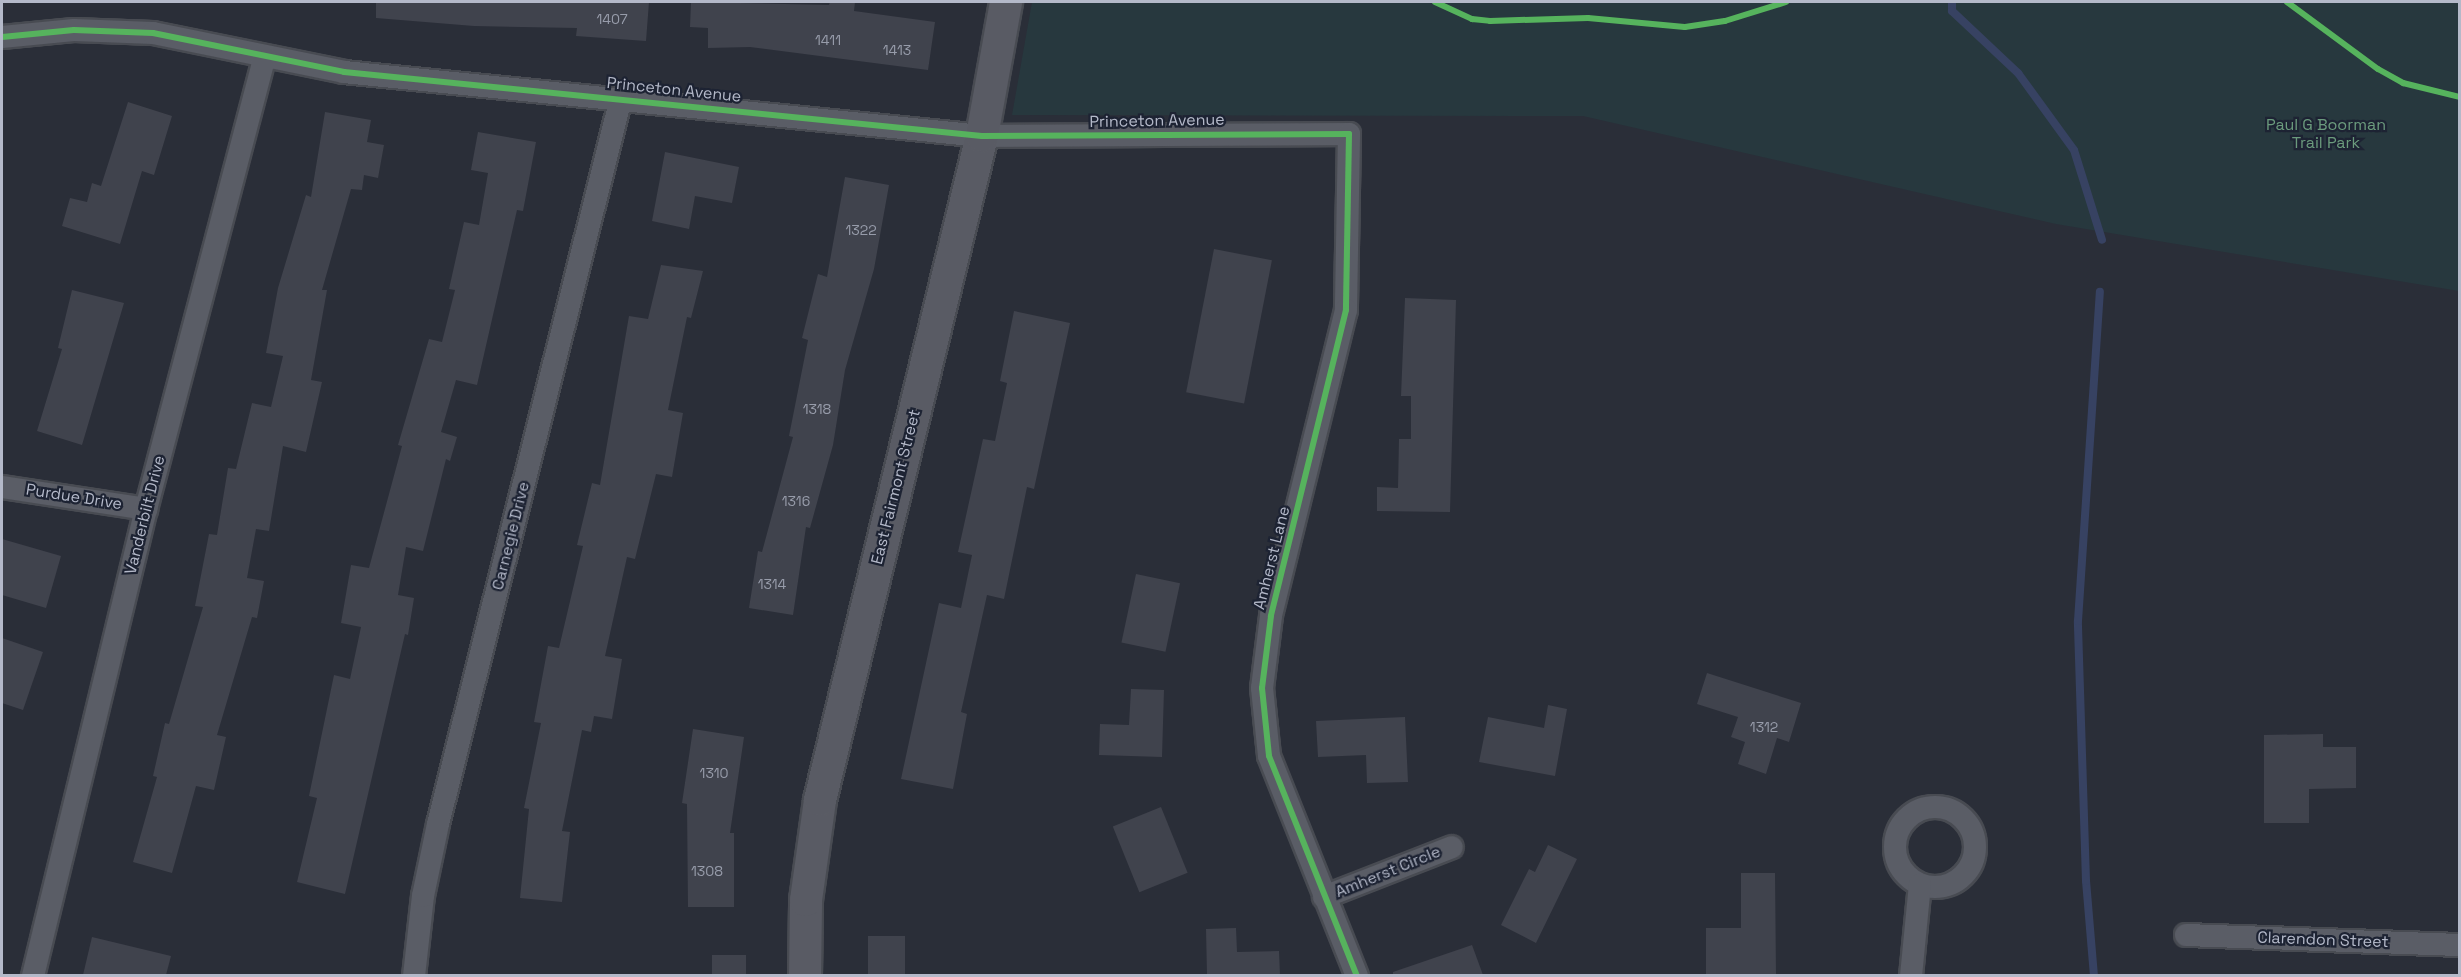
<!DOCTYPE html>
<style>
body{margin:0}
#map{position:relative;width:2461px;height:977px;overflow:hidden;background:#2a2e38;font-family:"Space Grotesk",sans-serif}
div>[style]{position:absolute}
.green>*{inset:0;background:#27383e}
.stream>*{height:8px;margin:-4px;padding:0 4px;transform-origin:4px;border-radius:4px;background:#374262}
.building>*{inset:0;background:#40434d;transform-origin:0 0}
.roads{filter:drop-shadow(2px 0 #484b52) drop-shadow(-2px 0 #484b52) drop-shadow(0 2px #484b52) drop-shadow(0 -2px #484b52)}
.street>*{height:22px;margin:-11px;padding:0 11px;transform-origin:11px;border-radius:11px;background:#5a5d66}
.street>.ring{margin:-11px;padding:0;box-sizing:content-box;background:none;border:22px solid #5a5d66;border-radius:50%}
.secondary>*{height:32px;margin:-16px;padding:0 16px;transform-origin:16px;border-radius:16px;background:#595b64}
.cycleway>*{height:6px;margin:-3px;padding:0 3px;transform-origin:3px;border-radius:3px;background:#56b35d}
span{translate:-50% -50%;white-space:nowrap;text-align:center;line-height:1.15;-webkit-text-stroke:4.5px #1d2333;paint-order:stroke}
.number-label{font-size:14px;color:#979caa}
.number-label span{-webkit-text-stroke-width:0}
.street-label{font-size:16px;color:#b4b9c9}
.park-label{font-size:16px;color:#6b9b7d}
.frame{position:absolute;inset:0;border:3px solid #b4b9c9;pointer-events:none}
</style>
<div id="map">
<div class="green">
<i style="clip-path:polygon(1032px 2px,2459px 2px,2459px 291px,2056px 224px,1583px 116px,1012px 115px)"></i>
</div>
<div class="stream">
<i style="left:1952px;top:2px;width:9px;rotate:90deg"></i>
<i style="left:1952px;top:11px;width:91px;rotate:43.2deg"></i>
<i style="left:2018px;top:73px;width:95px;rotate:54deg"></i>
<i style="left:2074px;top:150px;width:94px;rotate:72.7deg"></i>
<i style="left:2094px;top:976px;width:95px;rotate:-94.8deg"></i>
<i style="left:2086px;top:881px;width:260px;rotate:-91.8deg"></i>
<i style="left:2078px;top:621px;width:330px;rotate:-86.2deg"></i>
</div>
<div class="building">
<i style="clip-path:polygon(376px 2px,649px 2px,646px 41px,576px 36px,577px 28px,474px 26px,376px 18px)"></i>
<i style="clip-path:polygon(691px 2px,829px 5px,830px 2px,855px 2px,854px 11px,935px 22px,928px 70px,750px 47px,708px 48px,708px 28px,690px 27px)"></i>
<i style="clip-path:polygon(128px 102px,172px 116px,154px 175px,142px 171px,120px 244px,62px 226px,70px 198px,87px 202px,92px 183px,101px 186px)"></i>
<i style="clip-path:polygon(325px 112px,371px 120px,367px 142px,384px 145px,378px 178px,364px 175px,362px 190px,351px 189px,322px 290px,327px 290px,311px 380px,322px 382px,306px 452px,283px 446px,269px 531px,256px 529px,247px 578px,264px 581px,257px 618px,252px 617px,217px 735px,226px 737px,214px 790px,196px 786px,172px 873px,133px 862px,157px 777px,153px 776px,165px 723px,169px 724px,203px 607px,195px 606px,209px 534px,217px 535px,228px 468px,236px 469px,252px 403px,271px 407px,283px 356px,266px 353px,278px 288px,306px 195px,311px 197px)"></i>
<i style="clip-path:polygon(478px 132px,536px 142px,523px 211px,517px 210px,477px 385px,456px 380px,441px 432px,457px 437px,450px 461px,446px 459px,423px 551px,406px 547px,398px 595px,414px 598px,408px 635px,405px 634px,345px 894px,297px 882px,317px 798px,309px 796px,334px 675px,350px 679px,361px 627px,341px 623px,351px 565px,369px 568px,402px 446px,398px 445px,429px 339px,442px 342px,455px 290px,449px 289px,464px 222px,479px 225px,488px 173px,471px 170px)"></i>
<i style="clip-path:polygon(665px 152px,739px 167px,732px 203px,695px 196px,689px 229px,652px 221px)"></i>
<i style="clip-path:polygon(845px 177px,889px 185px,874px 269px,845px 370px,833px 445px,810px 528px,806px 527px,793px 615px,749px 608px,758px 551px,762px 552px,793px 437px,789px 436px,808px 340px,802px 338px,818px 274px,827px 277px)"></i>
<i style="left:1214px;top:249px;width:59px;height:146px;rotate:11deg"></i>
<i style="clip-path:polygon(661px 265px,703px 271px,691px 318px,687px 317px,668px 410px,683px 413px,672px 477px,656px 474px,635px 559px,627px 557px,605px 656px,622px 659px,612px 719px,594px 716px,591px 732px,582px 730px,562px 831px,570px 832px,562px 902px,520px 898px,529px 809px,524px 808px,541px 723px,534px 722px,548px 646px,559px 648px,583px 546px,577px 545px,592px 483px,600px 485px,629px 316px,648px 319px)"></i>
<i style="clip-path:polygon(72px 290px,124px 303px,82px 445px,37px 431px,62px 349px,58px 348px)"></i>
<i style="clip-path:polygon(1405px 298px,1456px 300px,1450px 512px,1377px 511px,1377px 487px,1398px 488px,1399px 439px,1411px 439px,1411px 396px,1401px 396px)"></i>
<i style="clip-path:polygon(1014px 311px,1070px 323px,1034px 489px,1027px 487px,1004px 599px,987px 595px,961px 712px,967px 714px,953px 789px,901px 779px,939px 603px,961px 608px,972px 555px,958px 552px,983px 439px,995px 441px,1007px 383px,1000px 381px)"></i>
<i style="clip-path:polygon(2px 539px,61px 556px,46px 608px,2px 595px)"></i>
<i style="left:1136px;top:574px;width:45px;height:70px;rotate:12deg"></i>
<i style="clip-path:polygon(2px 638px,43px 652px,23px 710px,2px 703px)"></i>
<i style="clip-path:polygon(1707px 673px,1801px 703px,1789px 742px,1777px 738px,1766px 774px,1738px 764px,1745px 742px,1731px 737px,1738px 717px,1697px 704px)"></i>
<i style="clip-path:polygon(1131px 689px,1164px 690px,1162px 757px,1099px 755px,1100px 724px,1129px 725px)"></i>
<i style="clip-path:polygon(1548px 705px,1567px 709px,1555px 776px,1479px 762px,1488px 717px,1544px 728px)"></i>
<i style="clip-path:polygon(1405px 717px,1408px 782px,1367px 783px,1366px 755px,1318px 757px,1316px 721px)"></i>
<i style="clip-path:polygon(693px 729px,744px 737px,730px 833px,734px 833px,734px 907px,688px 907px,687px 804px,682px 803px)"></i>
<i style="clip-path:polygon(2323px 734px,2323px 747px,2356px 747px,2356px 788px,2309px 789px,2309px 823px,2264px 823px,2264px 735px)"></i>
<i style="left:1161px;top:807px;width:71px;height:52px;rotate:68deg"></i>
<i style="clip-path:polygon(1548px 845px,1577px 859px,1536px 943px,1501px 925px,1529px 869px,1535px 872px)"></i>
<i style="clip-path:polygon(1741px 873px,1775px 873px,1776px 975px,1706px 975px,1706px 928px,1741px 928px)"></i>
<i style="clip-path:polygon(1236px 928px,1237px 952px,1279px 951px,1280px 975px,1207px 975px,1206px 929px)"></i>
<i style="left:868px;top:936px;width:37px;height:39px"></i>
<i style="clip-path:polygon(92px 937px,171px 956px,166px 975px,83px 975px)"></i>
<i style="clip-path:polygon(1472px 945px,1483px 975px,1393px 975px,1393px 972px)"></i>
<i style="left:746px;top:955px;width:20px;height:34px;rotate:90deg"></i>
</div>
<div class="roads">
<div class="street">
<i style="left:2px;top:37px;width:72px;rotate:-5.6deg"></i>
<i style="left:74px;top:30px;width:79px;rotate:2.2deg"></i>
<i style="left:153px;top:33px;width:195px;rotate:11.5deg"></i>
<i style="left:344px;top:72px;width:641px;rotate:5.73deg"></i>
<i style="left:982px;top:136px;width:367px;rotate:-0.3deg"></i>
<i style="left:1349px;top:134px;width:176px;rotate:91deg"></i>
<i style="left:1346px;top:310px;width:315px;rotate:103.8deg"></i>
<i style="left:1271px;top:616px;width:73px;rotate:97.1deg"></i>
<i style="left:1262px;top:688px;width:68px;rotate:84.1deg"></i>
<i style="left:1269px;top:756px;width:237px;rotate:68.2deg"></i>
<i style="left:2px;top:487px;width:146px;rotate:8.7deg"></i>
<i class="ring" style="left:1895px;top:807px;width:58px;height:58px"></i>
<i style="left:1324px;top:897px;width:137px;rotate:-21.3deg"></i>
<i style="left:2186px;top:935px;width:274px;rotate:2.1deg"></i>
<i style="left:33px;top:976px;width:480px;rotate:-76.4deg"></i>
<i style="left:146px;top:509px;width:468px;rotate:-75.3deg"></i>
<i style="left:414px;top:976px;width:81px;rotate:-83.6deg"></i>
<i style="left:423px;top:896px;width:74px;rotate:-78.2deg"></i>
<i style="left:438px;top:824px;width:749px;rotate:-75.85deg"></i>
<i style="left:1911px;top:976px;width:92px;rotate:-84.4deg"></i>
</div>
<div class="secondary">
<i style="left:805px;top:976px;width:76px;rotate:-89.2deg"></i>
<i style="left:806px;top:900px;width:101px;rotate:-82deg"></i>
<i style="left:820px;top:800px;width:683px;rotate:-76.29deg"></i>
<i style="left:982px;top:136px;width:136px;rotate:-79.8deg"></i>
</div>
</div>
<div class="cycleway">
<i style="left:1435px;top:2px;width:41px;rotate:24.7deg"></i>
<i style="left:1472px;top:19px;width:18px;rotate:6deg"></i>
<i style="left:1490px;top:21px;width:98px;rotate:-1.8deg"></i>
<i style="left:1588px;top:18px;width:97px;rotate:5.3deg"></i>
<i style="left:1685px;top:27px;width:40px;rotate:-8.5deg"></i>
<i style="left:1725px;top:21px;width:64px;rotate:-17.3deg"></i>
<i style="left:2287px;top:2px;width:113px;rotate:36.4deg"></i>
<i style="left:2378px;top:69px;width:29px;rotate:29deg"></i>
<i style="left:2403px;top:83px;width:59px;rotate:13.8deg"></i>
<i style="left:2px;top:37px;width:72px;rotate:-5.6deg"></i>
<i style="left:74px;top:30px;width:79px;rotate:2.2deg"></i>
<i style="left:153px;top:33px;width:195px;rotate:11.5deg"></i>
<i style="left:344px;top:72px;width:641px;rotate:5.73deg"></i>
<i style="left:982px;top:136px;width:367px;rotate:-0.3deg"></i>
<i style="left:1349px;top:134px;width:176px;rotate:91deg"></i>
<i style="left:1346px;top:310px;width:315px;rotate:103.8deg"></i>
<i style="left:1271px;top:616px;width:73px;rotate:97.1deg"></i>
<i style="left:1262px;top:688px;width:68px;rotate:84.1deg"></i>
<i style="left:1269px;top:756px;width:237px;rotate:68.2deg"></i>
</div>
<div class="number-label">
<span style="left:612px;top:19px">1407</span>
<span style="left:828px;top:40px">1411</span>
<span style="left:897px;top:50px">1413</span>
<span style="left:861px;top:230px">1322</span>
<span style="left:817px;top:409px">1318</span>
<span style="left:796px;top:501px">1316</span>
<span style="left:772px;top:584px">1314</span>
<span style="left:1764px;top:727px">1312</span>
<span style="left:714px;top:773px">1310</span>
<span style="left:707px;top:871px">1308</span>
</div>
<div class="street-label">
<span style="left:674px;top:90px;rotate:6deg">Princeton Avenue</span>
<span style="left:1157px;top:121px;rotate:-1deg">Princeton Avenue</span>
<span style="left:896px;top:487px;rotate:-76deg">East Fairmont Street</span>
<span style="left:74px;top:497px;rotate:9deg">Purdue Drive</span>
<span style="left:145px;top:515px;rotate:-76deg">Vanderbilt Drive</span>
<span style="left:511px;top:536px;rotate:-76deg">Carnegie Drive</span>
<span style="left:1272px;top:558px;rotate:-76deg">Amherst Lane</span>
<span style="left:1388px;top:872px;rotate:-22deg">Amherst Circle</span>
<span style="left:2323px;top:940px;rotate:2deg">Clarendon Street</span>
</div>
<div class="park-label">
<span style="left:2326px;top:134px">Paul G Boorman<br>Trail Park</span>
</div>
<div class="frame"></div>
</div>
